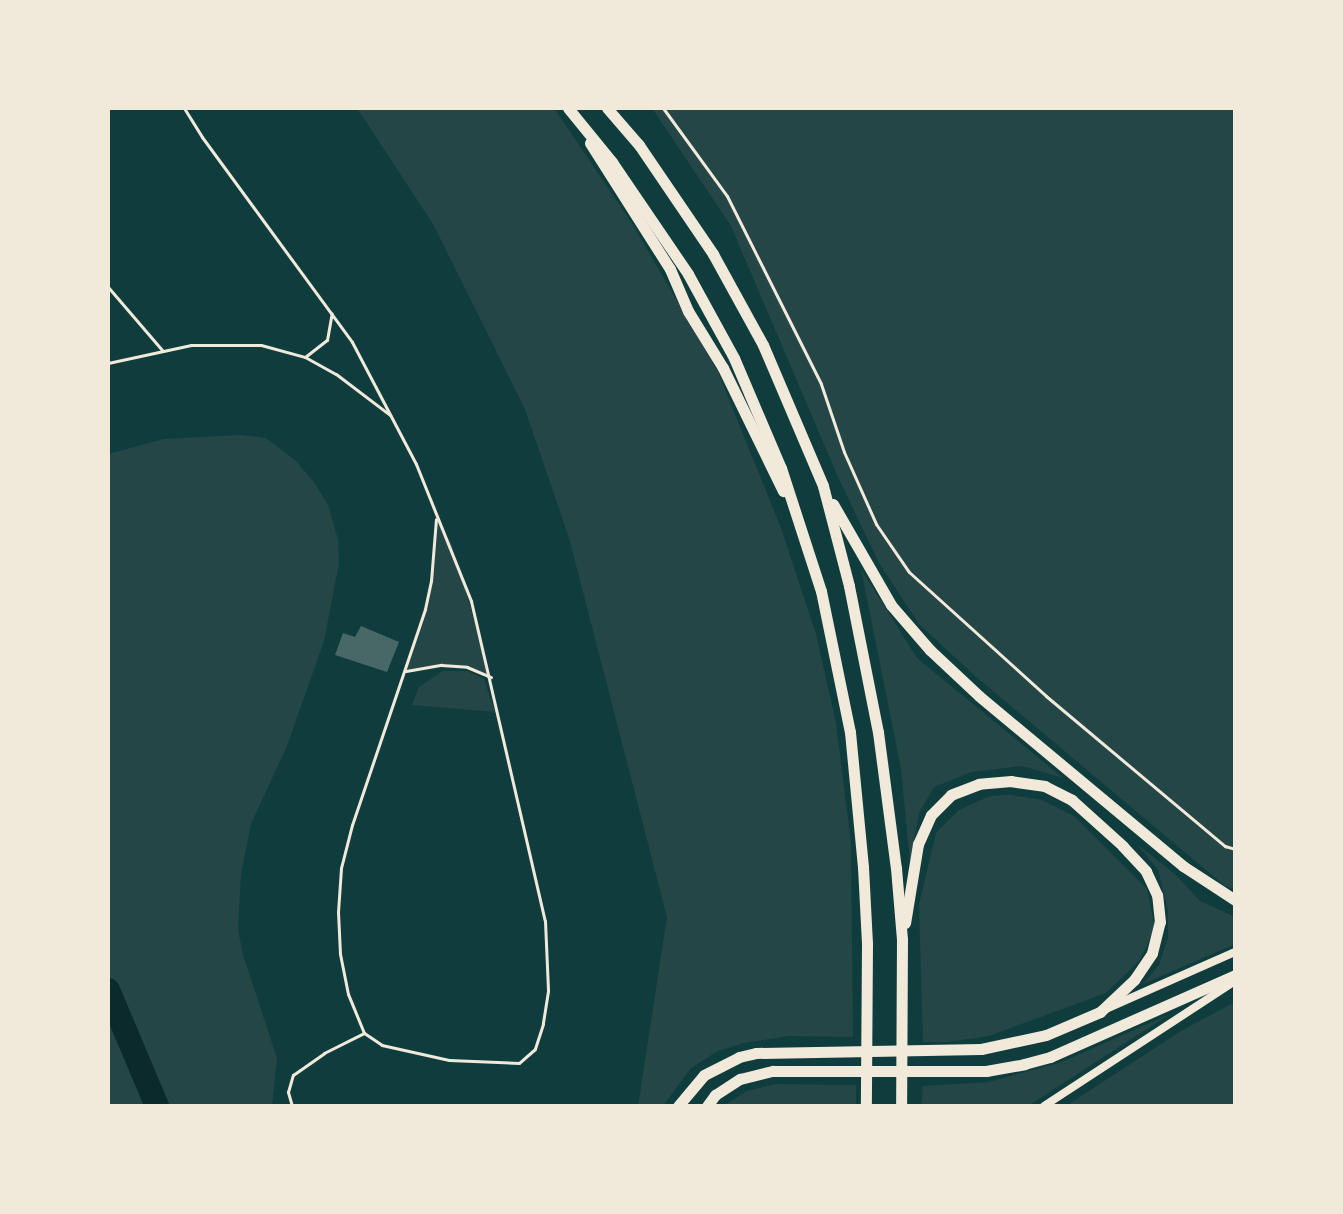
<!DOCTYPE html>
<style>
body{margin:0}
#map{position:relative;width:1343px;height:1214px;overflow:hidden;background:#0f3d3e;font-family:Manrope,sans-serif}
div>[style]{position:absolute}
.green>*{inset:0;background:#244646}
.river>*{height:24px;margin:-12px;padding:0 12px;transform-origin:12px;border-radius:12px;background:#0a2a2b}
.building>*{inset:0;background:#486865}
.service>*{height:3px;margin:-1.5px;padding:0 1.5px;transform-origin:1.5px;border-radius:1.5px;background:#f1e9da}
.tertiary>*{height:8px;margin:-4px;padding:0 4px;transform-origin:4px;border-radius:4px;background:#f1e9da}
.trunk>*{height:11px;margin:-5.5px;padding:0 5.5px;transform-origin:5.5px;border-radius:5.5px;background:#f1e9da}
span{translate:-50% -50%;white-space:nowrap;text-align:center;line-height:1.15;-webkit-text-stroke:6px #f1e9da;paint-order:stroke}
.frame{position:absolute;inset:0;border:110px solid #f1e9da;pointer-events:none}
</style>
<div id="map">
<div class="green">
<i style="clip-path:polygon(357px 108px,554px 108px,633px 225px,718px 372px,781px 528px,816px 634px,836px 723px,851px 843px,853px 1037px,789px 1036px,744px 1043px,718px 1051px,691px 1068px,663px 1106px,638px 1106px,667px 917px,569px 538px,525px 409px,433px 224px)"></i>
<i style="clip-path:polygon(652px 108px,1235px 108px,1235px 889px,1225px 886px,974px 675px,919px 624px,879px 563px,838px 477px,731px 226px)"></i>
<i style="clip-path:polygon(241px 435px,266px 438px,296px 461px,314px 482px,328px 505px,338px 539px,339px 564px,324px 641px,287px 746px,251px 824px,241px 874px,238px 929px,243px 955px,277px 1058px,272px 1106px,108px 1106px,108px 454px,164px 439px)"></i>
<i style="clip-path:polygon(436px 519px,451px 542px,491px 677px,467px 667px,441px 665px,406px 671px,431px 581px)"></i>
<i style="clip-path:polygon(861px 569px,917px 658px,1063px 778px,1022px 766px,972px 772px,934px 787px,919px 813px,910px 862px,901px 769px)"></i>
<i style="clip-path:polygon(443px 671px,467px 671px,484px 679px,495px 712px,412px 705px,419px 687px)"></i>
<i style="clip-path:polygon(1011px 795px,1042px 800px,1074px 816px,1147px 889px,1155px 929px,1139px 961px,1106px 993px,989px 1036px,949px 1042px,923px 1042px,919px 904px,936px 833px,959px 810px,990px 796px)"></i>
<i style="clip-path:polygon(1138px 845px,1174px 873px,1200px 901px,1235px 917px,1235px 944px,1143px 984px,1159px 965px,1168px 938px,1168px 910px,1158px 870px)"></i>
<i style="clip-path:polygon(1235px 1002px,1235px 1106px,1066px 1106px,1181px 1031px)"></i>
<i style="clip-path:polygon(1170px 1014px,1028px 1106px,921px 1106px,923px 1086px,989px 1082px,1062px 1062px)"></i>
<i style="clip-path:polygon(775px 1084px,856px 1085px,856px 1106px,723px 1106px,747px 1091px)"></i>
</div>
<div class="river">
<i style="left:108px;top:990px;width:126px;rotate:67.1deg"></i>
</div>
<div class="building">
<i style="clip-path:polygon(361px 626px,399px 642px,387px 672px,335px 655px,343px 633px,355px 637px)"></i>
</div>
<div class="service">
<i style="left:184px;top:108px;width:34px;rotate:58deg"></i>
<i style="left:202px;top:137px;width:254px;rotate:53.8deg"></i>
<i style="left:352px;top:342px;width:138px;rotate:62.3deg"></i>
<i style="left:416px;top:464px;width:148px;rotate:68.1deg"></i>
<i style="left:471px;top:601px;width:328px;rotate:77deg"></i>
<i style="left:545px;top:921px;width:70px;rotate:87.5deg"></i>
<i style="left:548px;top:991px;width:33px;rotate:99deg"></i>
<i style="left:543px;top:1024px;width:26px;rotate:108deg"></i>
<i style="left:535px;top:1049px;width:21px;rotate:139deg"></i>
<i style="left:519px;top:1063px;width:70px;rotate:-177.5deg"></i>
<i style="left:449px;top:1060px;width:69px;rotate:-167.4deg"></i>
<i style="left:382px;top:1045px;width:22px;rotate:-146deg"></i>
<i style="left:364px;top:1033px;width:42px;rotate:-112.3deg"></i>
<i style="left:348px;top:994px;width:41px;rotate:-101.3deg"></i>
<i style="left:340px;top:954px;width:42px;rotate:-92.7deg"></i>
<i style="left:338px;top:912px;width:44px;rotate:-86.1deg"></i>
<i style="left:341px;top:868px;width:44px;rotate:-75.7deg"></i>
<i style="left:352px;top:825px;width:228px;rotate:-71.3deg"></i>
<i style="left:425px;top:609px;width:29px;rotate:-78deg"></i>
<i style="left:431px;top:581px;width:62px;rotate:-85.4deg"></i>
<i style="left:663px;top:108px;width:109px;rotate:54deg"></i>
<i style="left:727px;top:196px;width:210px;rotate:63.4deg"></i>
<i style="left:821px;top:384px;width:72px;rotate:71.3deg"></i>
<i style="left:844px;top:452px;width:79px;rotate:66deg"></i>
<i style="left:876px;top:524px;width:58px;rotate:55.5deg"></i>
<i style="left:909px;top:572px;width:185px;rotate:42.1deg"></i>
<i style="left:1046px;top:696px;width:234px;rotate:40deg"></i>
<i style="left:1225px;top:846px;width:10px;rotate:17deg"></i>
<i style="left:108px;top:287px;width:83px;rotate:49.4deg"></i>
<i style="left:305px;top:357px;width:28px;rotate:-38deg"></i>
<i style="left:327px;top:340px;width:27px;rotate:-80deg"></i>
<i style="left:108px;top:363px;width:85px;rotate:-12.2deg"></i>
<i style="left:191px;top:345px;width:70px"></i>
<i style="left:261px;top:345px;width:46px;rotate:15.3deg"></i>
<i style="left:305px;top:357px;width:35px;rotate:29deg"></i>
<i style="left:336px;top:374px;width:68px;rotate:37.2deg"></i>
<i style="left:406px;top:671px;width:36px;rotate:-10deg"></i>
<i style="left:441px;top:665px;width:26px;rotate:4deg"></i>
<i style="left:467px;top:667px;width:26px;rotate:23deg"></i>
<i style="left:292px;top:1106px;width:15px;rotate:-106deg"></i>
<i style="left:288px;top:1092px;width:18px;rotate:-74deg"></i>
<i style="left:293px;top:1075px;width:38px;rotate:-35deg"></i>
<i style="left:324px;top:1053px;width:45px;rotate:-26.6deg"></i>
</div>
<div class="tertiary">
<i style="left:1108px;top:1008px;width:139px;rotate:-23.8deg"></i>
<i style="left:1044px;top:1106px;width:228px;rotate:-33.2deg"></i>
</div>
<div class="trunk">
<i style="left:568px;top:108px;width:70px;rotate:50.8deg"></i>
<i style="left:612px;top:162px;width:135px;rotate:55.8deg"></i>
<i style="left:688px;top:274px;width:96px;rotate:61.3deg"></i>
<i style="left:734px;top:358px;width:120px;rotate:66.9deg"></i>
<i style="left:781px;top:468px;width:129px;rotate:72deg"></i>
<i style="left:821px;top:591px;width:144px;rotate:78.4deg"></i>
<i style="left:850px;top:732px;width:136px;rotate:84.5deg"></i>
<i style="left:863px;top:867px;width:77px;rotate:87deg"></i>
<i style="left:867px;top:944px;width:162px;rotate:90.4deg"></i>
<i style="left:607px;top:108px;width:49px;rotate:49.1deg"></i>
<i style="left:639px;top:145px;width:132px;rotate:55.8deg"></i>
<i style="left:713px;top:254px;width:104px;rotate:61.2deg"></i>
<i style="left:763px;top:345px;width:153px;rotate:66.9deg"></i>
<i style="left:823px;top:486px;width:103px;rotate:75.4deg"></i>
<i style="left:849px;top:586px;width:149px;rotate:78.8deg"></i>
<i style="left:878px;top:732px;width:137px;rotate:82.5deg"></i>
<i style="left:896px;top:868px;width:71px;rotate:85.2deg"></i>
<i style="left:902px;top:939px;width:167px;rotate:90.3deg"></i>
<i style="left:590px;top:143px;width:149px;rotate:57.6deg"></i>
<i style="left:670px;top:269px;width:46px;rotate:66.8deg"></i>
<i style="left:688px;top:311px;width:67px;rotate:58.4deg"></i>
<i style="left:723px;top:368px;width:137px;rotate:64deg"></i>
<i style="left:833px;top:504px;width:116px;rotate:60.1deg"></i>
<i style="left:891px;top:605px;width:60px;rotate:49.1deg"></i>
<i style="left:930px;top:650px;width:67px;rotate:43.2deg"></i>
<i style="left:979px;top:696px;width:266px;rotate:39.8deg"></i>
<i style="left:1183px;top:866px;width:62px;rotate:33.2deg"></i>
<i style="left:678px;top:1106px;width:40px;rotate:-50deg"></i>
<i style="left:704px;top:1075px;width:39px;rotate:-27deg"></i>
<i style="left:739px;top:1057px;width:17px;rotate:-13deg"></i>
<i style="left:756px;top:1053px;width:225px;rotate:-1deg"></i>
<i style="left:981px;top:1049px;width:66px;rotate:-12.2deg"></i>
<i style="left:1046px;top:1035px;width:59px;rotate:-23.1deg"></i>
<i style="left:1100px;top:1012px;width:47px;rotate:-43.3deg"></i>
<i style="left:1134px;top:980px;width:32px;rotate:-56deg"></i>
<i style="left:1152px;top:953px;width:32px;rotate:-76deg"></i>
<i style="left:1160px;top:922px;width:27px;rotate:-96deg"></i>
<i style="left:1157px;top:895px;width:26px;rotate:-115deg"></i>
<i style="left:1146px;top:871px;width:34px;rotate:-133deg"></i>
<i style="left:1123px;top:846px;width:69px;rotate:-138deg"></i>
<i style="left:1072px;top:800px;width:30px;rotate:-153deg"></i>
<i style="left:1045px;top:786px;width:34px;rotate:-172deg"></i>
<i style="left:1011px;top:781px;width:32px;rotate:175deg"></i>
<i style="left:979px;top:784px;width:30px;rotate:159deg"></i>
<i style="left:951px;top:795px;width:28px;rotate:135deg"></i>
<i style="left:931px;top:815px;width:32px;rotate:114deg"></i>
<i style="left:918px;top:844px;width:80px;rotate:99.3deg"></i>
<i style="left:707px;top:1106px;width:14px;rotate:-54deg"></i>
<i style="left:715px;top:1095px;width:30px;rotate:-33deg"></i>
<i style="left:740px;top:1079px;width:34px;rotate:-14deg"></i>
<i style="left:773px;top:1071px;width:213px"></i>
<i style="left:986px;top:1071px;width:39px;rotate:-10deg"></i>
<i style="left:1024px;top:1064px;width:27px;rotate:-15deg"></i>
<i style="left:1050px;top:1057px;width:202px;rotate:-23.9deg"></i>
</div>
<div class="frame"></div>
</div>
